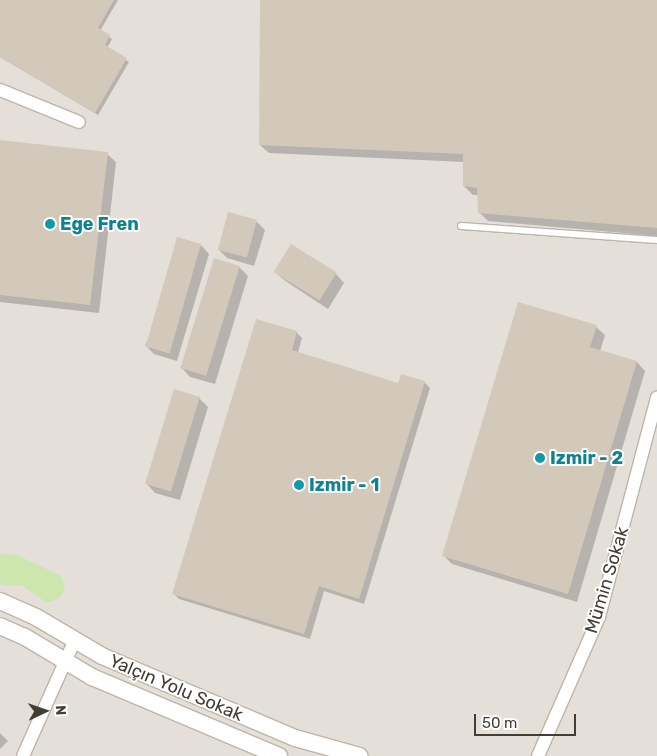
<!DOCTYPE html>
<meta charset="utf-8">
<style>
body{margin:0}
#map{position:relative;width:657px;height:756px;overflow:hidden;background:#f2ede4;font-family:Rubik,sans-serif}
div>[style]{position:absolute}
.industrial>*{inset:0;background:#e4dfd9;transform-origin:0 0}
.green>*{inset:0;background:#cde6ad}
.shadow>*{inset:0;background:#0003}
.building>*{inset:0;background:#d3c9ba;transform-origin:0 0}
.roads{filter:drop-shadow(1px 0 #bdb5a7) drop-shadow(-1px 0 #bdb5a7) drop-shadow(0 1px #bdb5a7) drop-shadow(0 -1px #bdb5a7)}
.service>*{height:6px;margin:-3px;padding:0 3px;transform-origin:3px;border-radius:3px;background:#fff}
.minor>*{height:12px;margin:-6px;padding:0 6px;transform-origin:6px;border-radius:6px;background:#fff}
.tertiary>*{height:16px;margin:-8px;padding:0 8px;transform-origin:8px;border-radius:8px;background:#fff}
.dots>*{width:14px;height:14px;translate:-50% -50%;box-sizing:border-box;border:2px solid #fff;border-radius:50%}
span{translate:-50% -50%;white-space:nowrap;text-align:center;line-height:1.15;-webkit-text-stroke:4px #fff;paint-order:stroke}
.culture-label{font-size:18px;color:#0d838f;font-weight:700}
.left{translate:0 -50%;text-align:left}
.street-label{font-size:18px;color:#433d34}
.north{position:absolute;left:20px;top:686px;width:50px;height:50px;-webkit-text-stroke:4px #fff;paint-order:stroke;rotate:87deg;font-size:14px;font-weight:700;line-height:20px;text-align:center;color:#433d34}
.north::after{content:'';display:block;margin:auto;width:18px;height:22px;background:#433d34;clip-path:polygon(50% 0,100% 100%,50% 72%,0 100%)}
.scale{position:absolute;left:474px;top:714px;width:102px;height:22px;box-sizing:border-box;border:2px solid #433d34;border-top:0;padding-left:6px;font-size:15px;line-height:18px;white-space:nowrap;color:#433d34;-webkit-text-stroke:4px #fff;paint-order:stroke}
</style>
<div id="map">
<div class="industrial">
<i style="left:0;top:0;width:657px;height:756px"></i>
</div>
<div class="green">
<i style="clip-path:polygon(0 554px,17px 555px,61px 576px,65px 589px,59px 598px,47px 603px,23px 586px,3px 585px,0 582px)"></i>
</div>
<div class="shadow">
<i style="clip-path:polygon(0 0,118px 0,100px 31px,112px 39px,107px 48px,129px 62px,98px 115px,0 57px)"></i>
<i style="clip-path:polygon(261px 0,657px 0,657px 236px,488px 221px,480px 213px,479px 195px,473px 195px,464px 186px,464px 162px,269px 153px,260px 145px)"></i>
<i style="clip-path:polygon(0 141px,107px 154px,116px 162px,99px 313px,0 302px)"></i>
<i style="clip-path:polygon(256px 221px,265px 230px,254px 266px,227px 258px,218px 249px)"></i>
<i style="clip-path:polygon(201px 245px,209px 254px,177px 361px,154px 354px,145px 345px)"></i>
<i style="clip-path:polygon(239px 267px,248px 276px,215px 384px,190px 377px,182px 368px)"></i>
<i style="clip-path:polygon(275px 272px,336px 274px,344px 283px,328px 309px,284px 280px)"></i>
<i style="clip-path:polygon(596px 327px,605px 335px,600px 351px,637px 362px,645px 371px,577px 602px,452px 564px,443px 555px)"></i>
<i style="clip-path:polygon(296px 332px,302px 338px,298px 353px,399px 384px,424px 382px,430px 388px,364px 604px,324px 591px,310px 639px,179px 599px,174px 594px)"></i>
<i style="clip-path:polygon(199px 398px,208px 407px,180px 500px,155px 493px,147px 484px)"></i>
<i style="clip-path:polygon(0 733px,8px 741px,0 749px)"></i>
</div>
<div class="building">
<i style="clip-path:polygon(0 0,114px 0,98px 28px,110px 35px,105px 45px,127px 58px,95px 113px,0 57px)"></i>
<i style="clip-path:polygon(260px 0,657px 0,657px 228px,478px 213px,477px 188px,463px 186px,463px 154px,259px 145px)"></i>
<i style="clip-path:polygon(0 140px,108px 152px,90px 305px,0 295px)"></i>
<i style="left:228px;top:212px;width:30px;height:39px;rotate:15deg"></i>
<i style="left:177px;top:237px;width:25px;height:114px;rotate:16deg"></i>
<i style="left:291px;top:244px;width:54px;height:33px;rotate:32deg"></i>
<i style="left:214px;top:258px;width:27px;height:115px;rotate:17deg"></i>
<i style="clip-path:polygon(518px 302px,597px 325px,590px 347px,637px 361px,568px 594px,442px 556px)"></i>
<i style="clip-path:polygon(256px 319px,297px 331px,292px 350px,398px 383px,401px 374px,425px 381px,359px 599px,319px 586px,304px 634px,172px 594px)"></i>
<i style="left:174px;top:389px;width:27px;height:99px;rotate:17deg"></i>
</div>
<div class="roads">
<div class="service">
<i style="left:461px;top:226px;width:196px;rotate:4.1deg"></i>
</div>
<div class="minor">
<i style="left:0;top:90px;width:85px;rotate:22.1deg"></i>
<i style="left:23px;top:756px;width:127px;rotate:-65.9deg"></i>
<i style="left:538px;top:756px;width:152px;rotate:-66.3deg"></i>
<i style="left:599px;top:617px;width:227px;rotate:-75.2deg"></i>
</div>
<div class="tertiary">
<i style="left:0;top:601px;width:39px;rotate:24deg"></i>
<i style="left:36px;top:617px;width:77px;rotate:30.6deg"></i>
<i style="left:102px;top:656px;width:210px;rotate:23deg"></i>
<i style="left:295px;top:738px;width:67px;rotate:15.5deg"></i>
<i style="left:0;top:626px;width:27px;rotate:24deg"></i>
<i style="left:25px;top:637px;width:78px;rotate:30.8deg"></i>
<i style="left:92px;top:677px;width:203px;rotate:22.9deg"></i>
</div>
</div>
<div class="dots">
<i style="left:50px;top:224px;background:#0f9aa8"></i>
<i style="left:540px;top:458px;background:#0f9aa8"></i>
<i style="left:299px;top:485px;background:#0f9aa8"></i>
</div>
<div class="culture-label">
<span class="left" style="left:60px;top:224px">Ege Fren</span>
<span class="left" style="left:550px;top:458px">Izmir - 2</span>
<span class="left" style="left:309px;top:485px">Izmir - 1</span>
</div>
<div class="street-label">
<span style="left:607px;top:580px;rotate:-73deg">Mümin Sokak</span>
<span style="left:176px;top:688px;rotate:23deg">Yalçın Yolu Sokak</span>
</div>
<div class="north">N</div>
<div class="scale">50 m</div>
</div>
